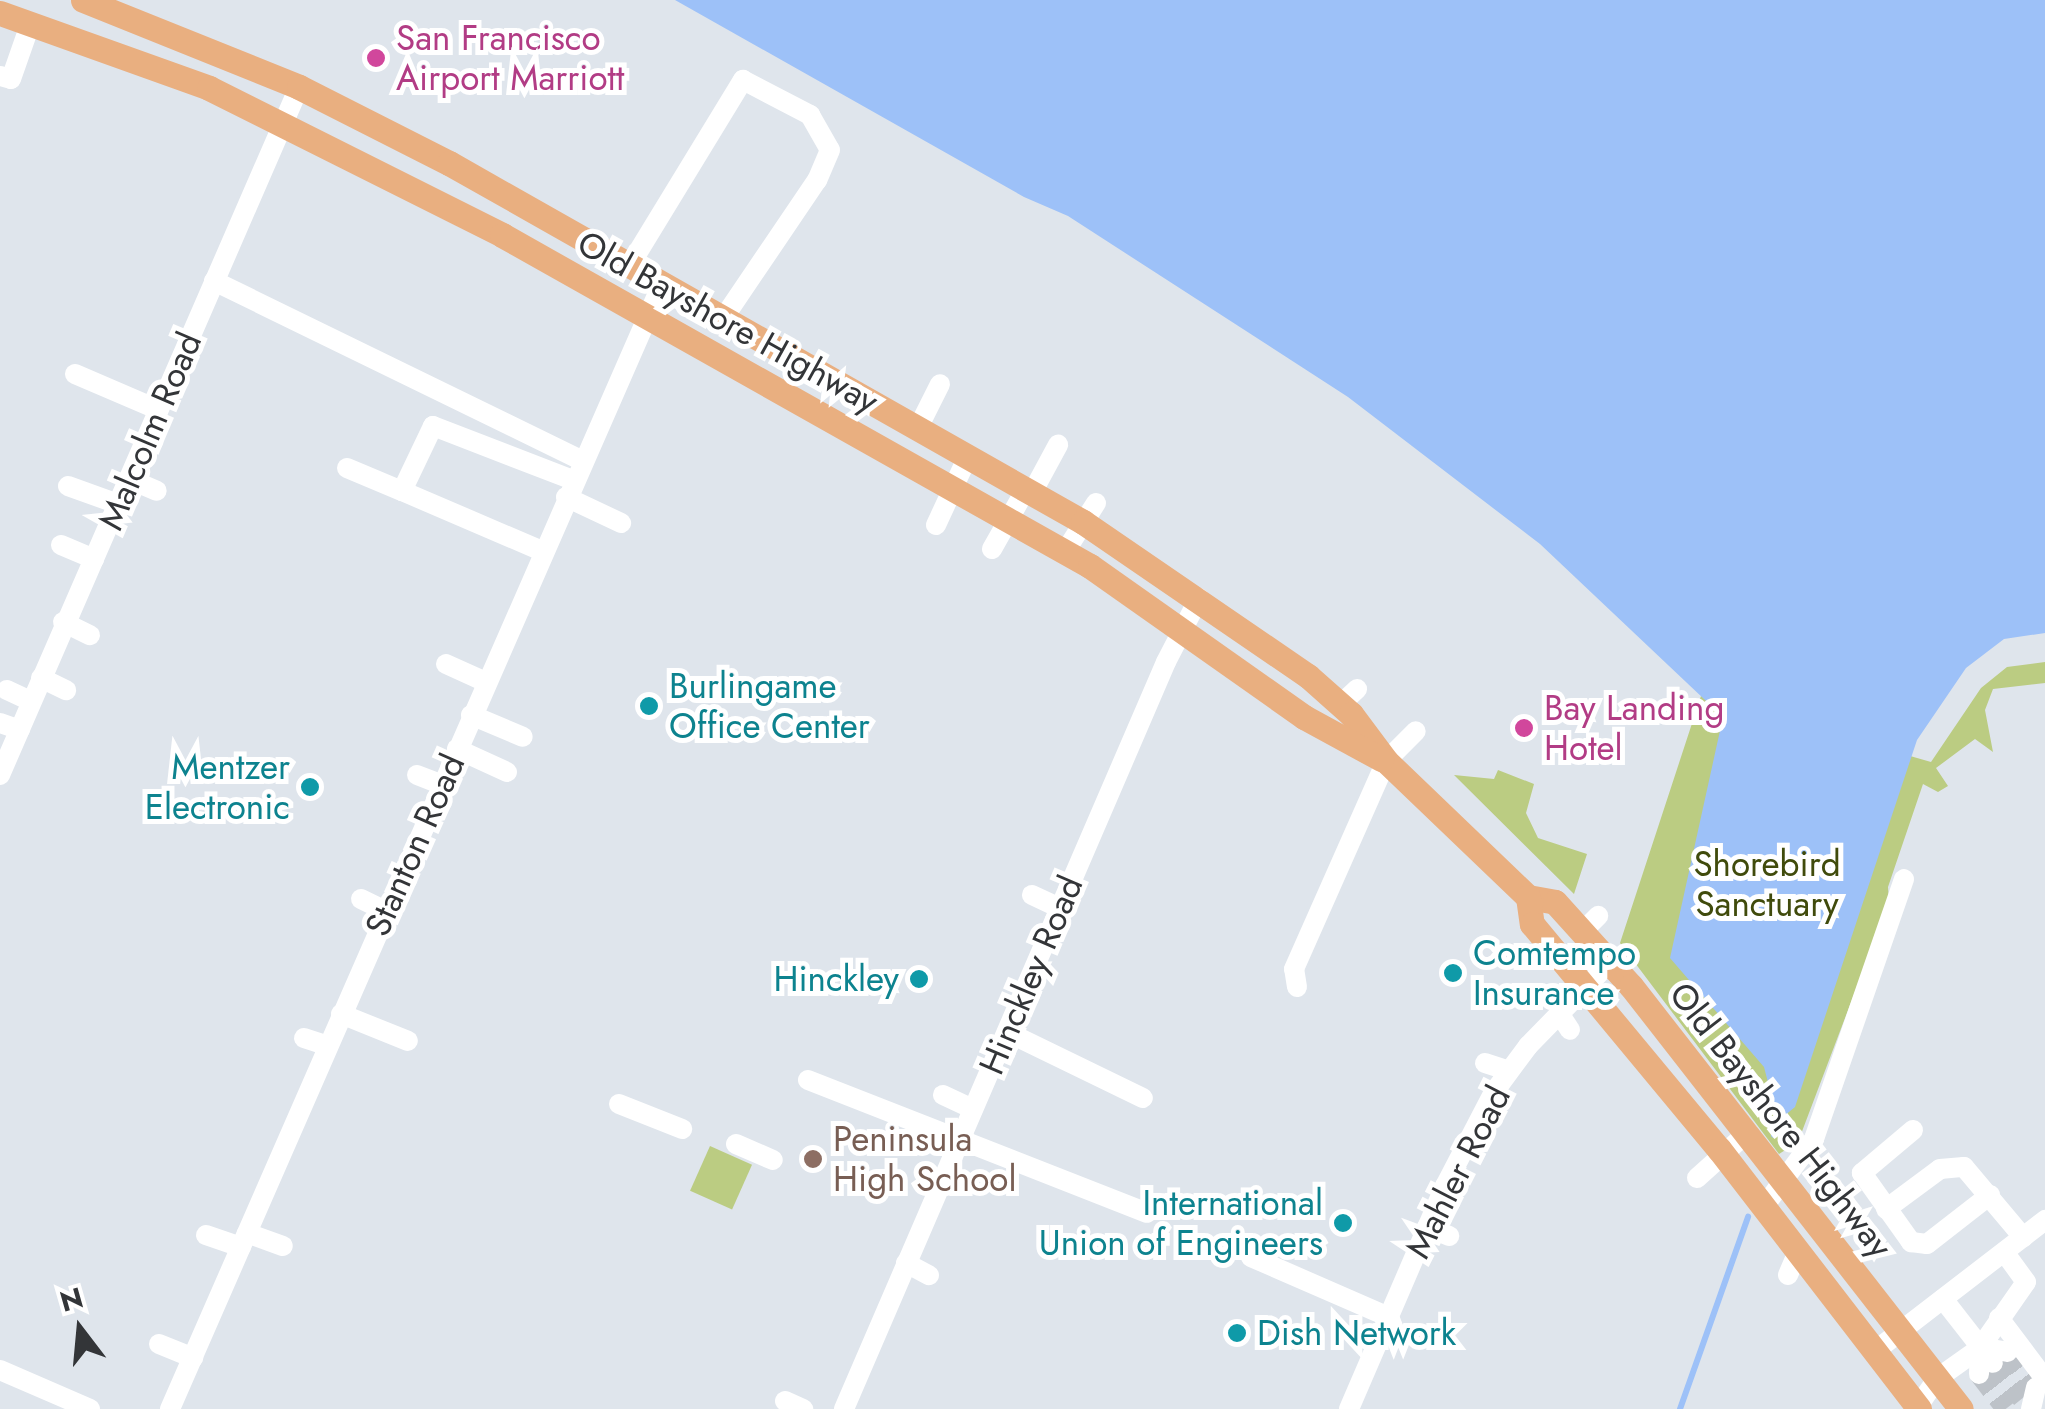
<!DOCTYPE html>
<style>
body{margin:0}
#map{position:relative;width:2045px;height:1409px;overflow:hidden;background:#dfe5ec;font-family:Jost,sans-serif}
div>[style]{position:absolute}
.green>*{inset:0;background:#bbcc82;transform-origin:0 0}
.water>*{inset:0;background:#9dc1f8}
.stream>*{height:6px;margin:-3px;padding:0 3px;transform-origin:3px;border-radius:3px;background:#9dc1f8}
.minor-tunnel>*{height:20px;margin-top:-10px;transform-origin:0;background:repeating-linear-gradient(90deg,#bdc2c8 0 20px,transparent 0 30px)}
.minor>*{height:20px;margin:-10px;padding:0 10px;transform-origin:10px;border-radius:10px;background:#fff}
.major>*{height:25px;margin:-12.5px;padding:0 12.5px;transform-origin:12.5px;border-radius:12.5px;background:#e9af80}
.dots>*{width:28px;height:28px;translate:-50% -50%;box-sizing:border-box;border:5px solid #fff;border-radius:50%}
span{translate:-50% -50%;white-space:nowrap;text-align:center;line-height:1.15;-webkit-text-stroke:10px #fff;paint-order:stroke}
.hotel-label{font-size:35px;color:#b23c85}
.left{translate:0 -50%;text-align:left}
.street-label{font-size:35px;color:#333538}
.culture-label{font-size:35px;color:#0d838f}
.right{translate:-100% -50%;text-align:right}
.park-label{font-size:35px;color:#404b0c}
.education-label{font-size:35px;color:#785e54}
.north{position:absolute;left:30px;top:1279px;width:100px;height:100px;-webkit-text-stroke:8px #fff;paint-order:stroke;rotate:344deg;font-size:28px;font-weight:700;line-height:40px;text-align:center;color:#333538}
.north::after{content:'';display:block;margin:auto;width:35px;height:45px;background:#333538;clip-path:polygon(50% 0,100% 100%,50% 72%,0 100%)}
</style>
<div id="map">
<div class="green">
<i style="clip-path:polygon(2045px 662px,2045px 683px,1993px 689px,1985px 710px,1993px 752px,1975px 739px,1936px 768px,1948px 786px,1938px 792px,1923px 784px,1888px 887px,1889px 902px,1798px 1142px,1779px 1154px,1620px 943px,1701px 696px,1931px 762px,1981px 688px,2007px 667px)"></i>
<i style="clip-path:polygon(1498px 770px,1534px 784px,1526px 813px,1538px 838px,1587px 854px,1574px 894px,1454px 775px,1494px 779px)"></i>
<i style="left:710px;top:1146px;width:46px;height:49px;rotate:24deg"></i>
</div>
<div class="water">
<i style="clip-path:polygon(675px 0,2045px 0,2045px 633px,2004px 639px,1966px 668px,1917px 740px,1795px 1107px,1778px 1121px,1764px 1067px,1670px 958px,1723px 717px,1540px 544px,1348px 397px,1068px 216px,1024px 197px)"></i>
</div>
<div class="stream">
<i style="left:1774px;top:1135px;width:19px;rotate:-74deg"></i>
<i style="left:1680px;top:1409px;width:204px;rotate:-70.5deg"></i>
</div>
<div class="minor-tunnel">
<i style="left:2008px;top:1352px;width:46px;rotate:52.1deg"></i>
<i style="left:1993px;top:1363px;width:46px;rotate:51.1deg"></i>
<i style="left:1979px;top:1374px;width:44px;rotate:52.4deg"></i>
</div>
<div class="minor">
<i style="left:0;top:76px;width:11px;rotate:15deg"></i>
<i style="left:11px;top:79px;width:60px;rotate:-70.7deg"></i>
<i style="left:630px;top:265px;width:217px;rotate:-58.6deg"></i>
<i style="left:743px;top:80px;width:76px;rotate:27.6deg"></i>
<i style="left:810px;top:115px;width:40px;rotate:60.3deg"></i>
<i style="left:830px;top:150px;width:33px;rotate:113deg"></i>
<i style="left:817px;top:180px;width:168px;rotate:124.1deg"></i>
<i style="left:214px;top:281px;width:411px;rotate:26deg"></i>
<i style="left:75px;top:374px;width:91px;rotate:23.2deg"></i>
<i style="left:918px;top:428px;width:49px;rotate:-63.4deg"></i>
<i style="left:347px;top:468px;width:60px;rotate:22.7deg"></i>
<i style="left:129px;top:479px;width:30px;rotate:23deg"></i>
<i style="left:68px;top:486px;width:53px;rotate:19.8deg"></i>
<i style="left:1032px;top:493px;width:55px;rotate:-61.6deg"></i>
<i style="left:566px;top:497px;width:61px;rotate:25.3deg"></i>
<i style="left:936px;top:525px;width:76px;rotate:-65.1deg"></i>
<i style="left:61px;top:545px;width:36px;rotate:23deg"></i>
<i style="left:992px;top:549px;width:69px;rotate:-60.5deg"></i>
<i style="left:542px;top:551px;width:152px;rotate:-156.8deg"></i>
<i style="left:402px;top:491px;width:72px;rotate:-64.5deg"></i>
<i style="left:433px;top:426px;width:150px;rotate:21.1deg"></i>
<i style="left:1065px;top:552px;width:58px;rotate:-57.7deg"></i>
<i style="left:63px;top:622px;width:30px;rotate:26deg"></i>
<i style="left:446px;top:664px;width:44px;rotate:24.2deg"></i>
<i style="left:41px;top:678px;width:28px;rotate:26deg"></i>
<i style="left:7px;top:690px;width:26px;rotate:25deg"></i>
<i style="left:1341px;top:704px;width:22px;rotate:-43deg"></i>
<i style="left:471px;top:715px;width:56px;rotate:22.9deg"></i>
<i style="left:0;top:723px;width:21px;rotate:19deg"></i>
<i style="left:457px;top:749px;width:55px;rotate:24.7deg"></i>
<i style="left:0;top:775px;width:750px;rotate:-66.51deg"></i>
<i style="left:417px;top:775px;width:26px;rotate:21deg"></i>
<i style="left:1032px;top:895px;width:31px;rotate:25deg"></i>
<i style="left:361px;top:899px;width:28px;rotate:26deg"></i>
<i style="left:1582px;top:932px;width:23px;rotate:-45deg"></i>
<i style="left:1297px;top:987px;width:18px;rotate:-99deg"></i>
<i style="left:1294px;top:969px;width:227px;rotate:-66.1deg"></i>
<i style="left:1386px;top:761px;width:42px;rotate:-45deg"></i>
<i style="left:1559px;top:1013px;width:20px;rotate:57deg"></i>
<i style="left:341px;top:1014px;width:72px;rotate:21.9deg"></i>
<i style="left:1007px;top:1032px;width:151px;rotate:25.9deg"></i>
<i style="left:304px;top:1038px;width:25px;rotate:18deg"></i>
<i style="left:1485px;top:1063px;width:25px;rotate:18deg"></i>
<i style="left:808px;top:1080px;width:364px;rotate:21.4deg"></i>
<i style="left:943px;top:1095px;width:33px;rotate:25deg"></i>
<i style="left:619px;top:1104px;width:68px;rotate:21.6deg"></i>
<i style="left:1913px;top:1130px;width:67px;rotate:139.9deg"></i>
<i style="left:1862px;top:1173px;width:85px;rotate:54.6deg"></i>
<i style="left:1911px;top:1242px;width:16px;rotate:7deg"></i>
<i style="left:1927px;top:1244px;width:80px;rotate:-37.9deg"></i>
<i style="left:736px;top:1144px;width:40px;rotate:23.4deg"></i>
<i style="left:1697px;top:1178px;width:69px;rotate:-42deg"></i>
<i style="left:1763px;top:1208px;width:86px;rotate:-53.5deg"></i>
<i style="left:1814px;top:1139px;width:275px;rotate:-70.9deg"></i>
<i style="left:1886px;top:1209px;width:67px;rotate:-36.5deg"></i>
<i style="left:1940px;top:1169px;width:24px;rotate:-5deg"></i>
<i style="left:1964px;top:1167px;width:92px;rotate:49.9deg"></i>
<i style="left:1427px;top:1227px;width:24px;rotate:22deg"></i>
<i style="left:247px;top:1233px;width:38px;rotate:20deg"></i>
<i style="left:206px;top:1235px;width:37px;rotate:19deg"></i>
<i style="left:1251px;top:1257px;width:150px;rotate:23.5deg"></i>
<i style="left:906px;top:1263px;width:26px;rotate:28deg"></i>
<i style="left:1788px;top:1275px;width:26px;rotate:-67deg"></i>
<i style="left:1943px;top:1299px;width:81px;rotate:52deg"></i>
<i style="left:1999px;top:1318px;width:76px;rotate:53deg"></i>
<i style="left:159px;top:1344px;width:37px;rotate:22deg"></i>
<i style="left:1875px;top:1351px;width:215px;rotate:-37.6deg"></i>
<i style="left:0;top:1370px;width:98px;rotate:23.4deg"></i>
<i style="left:1979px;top:1374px;width:27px;rotate:-88deg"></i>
<i style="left:1980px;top:1347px;width:28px;rotate:10deg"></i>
<i style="left:785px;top:1401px;width:20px;rotate:24deg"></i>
<i style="left:170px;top:1409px;width:1228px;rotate:-66.38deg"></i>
<i style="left:844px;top:1409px;width:813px;rotate:-66.68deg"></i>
<i style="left:1166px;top:662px;width:72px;rotate:-62.7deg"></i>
<i style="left:1349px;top:1409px;width:243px;rotate:-66.7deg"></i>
<i style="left:1445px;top:1186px;width:106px;rotate:-62.5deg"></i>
<i style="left:1494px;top:1092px;width:57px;rotate:-53.5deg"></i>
<i style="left:1528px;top:1046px;width:116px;rotate:-45.7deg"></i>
<i style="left:1916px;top:1409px;width:38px;rotate:-55deg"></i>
<i style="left:1938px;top:1378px;width:52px;rotate:-35.5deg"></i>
<i style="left:1980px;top:1348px;width:80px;rotate:-55.1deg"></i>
<i style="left:2026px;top:1282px;width:37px;rotate:-126deg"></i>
<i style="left:2031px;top:1409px;width:22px;rotate:-77deg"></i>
</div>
<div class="major">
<i style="left:83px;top:0;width:233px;rotate:21.9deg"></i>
<i style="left:299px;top:87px;width:168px;rotate:26.9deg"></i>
<i style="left:449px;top:163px;width:729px;rotate:29.52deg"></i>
<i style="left:1083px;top:522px;width:273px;rotate:34.4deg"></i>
<i style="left:1308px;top:676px;width:57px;rotate:41.5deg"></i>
<i style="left:1351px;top:714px;width:59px;rotate:53.3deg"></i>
<i style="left:1386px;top:761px;width:197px;rotate:43.8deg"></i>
<i style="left:1528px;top:897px;width:27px;rotate:10deg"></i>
<i style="left:1555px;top:902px;width:113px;rotate:47.9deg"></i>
<i style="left:1631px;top:986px;width:536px;rotate:52.04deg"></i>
<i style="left:0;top:13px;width:222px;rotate:19.7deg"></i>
<i style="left:209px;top:88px;width:328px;rotate:26.6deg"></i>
<i style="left:502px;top:235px;width:675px;rotate:29.38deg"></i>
<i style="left:1090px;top:566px;width:262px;rotate:35.2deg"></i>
<i style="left:1304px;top:717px;width:88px;rotate:28.6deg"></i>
<i style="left:1528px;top:897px;width:27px;rotate:82deg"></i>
<i style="left:1532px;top:924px;width:293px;rotate:50.3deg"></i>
<i style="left:1719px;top:1149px;width:328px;rotate:52.4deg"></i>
</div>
<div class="dots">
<i style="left:376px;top:58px;background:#d1479c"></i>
<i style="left:649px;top:706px;background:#0f9aa8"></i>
<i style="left:1524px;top:728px;background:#d1479c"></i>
<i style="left:310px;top:787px;background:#0f9aa8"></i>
<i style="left:1453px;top:973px;background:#0f9aa8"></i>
<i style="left:919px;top:979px;background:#0f9aa8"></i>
<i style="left:813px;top:1159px;background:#8d6e63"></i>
<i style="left:1343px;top:1223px;background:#0f9aa8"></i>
<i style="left:1237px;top:1333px;background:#0f9aa8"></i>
</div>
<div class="hotel-label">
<span class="left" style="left:396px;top:58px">San Francisco<br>Airport Marriott</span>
<span class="left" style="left:1544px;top:728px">Bay Landing<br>Hotel</span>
</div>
<div class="street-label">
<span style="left:728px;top:322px;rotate:29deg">Old Bayshore Highway</span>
<span style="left:150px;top:431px;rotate:-67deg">Malcolm Road</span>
<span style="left:415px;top:845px;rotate:-66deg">Stanton Road</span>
<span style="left:1031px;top:975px;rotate:-67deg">Hinckley Road</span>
<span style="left:1781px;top:1120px;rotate:52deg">Old Bayshore Highway</span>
<span style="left:1458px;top:1172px;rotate:-63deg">Mahler Road</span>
</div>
<div class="culture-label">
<span class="left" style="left:669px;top:706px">Burlingame<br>Office Center</span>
<span class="right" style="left:290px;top:787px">Mentzer<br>Electronic</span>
<span class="left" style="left:1473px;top:973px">Comtempo<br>Insurance</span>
<span class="right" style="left:899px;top:979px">Hinckley</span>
<span class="right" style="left:1323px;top:1223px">International<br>Union of Engineers</span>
<span class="left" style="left:1257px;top:1333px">Dish Network</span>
</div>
<div class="park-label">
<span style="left:1767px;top:884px">Shorebird<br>Sanctuary</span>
</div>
<div class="education-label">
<span class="left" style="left:833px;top:1159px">Peninsula<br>High School</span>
</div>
<div class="north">N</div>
</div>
